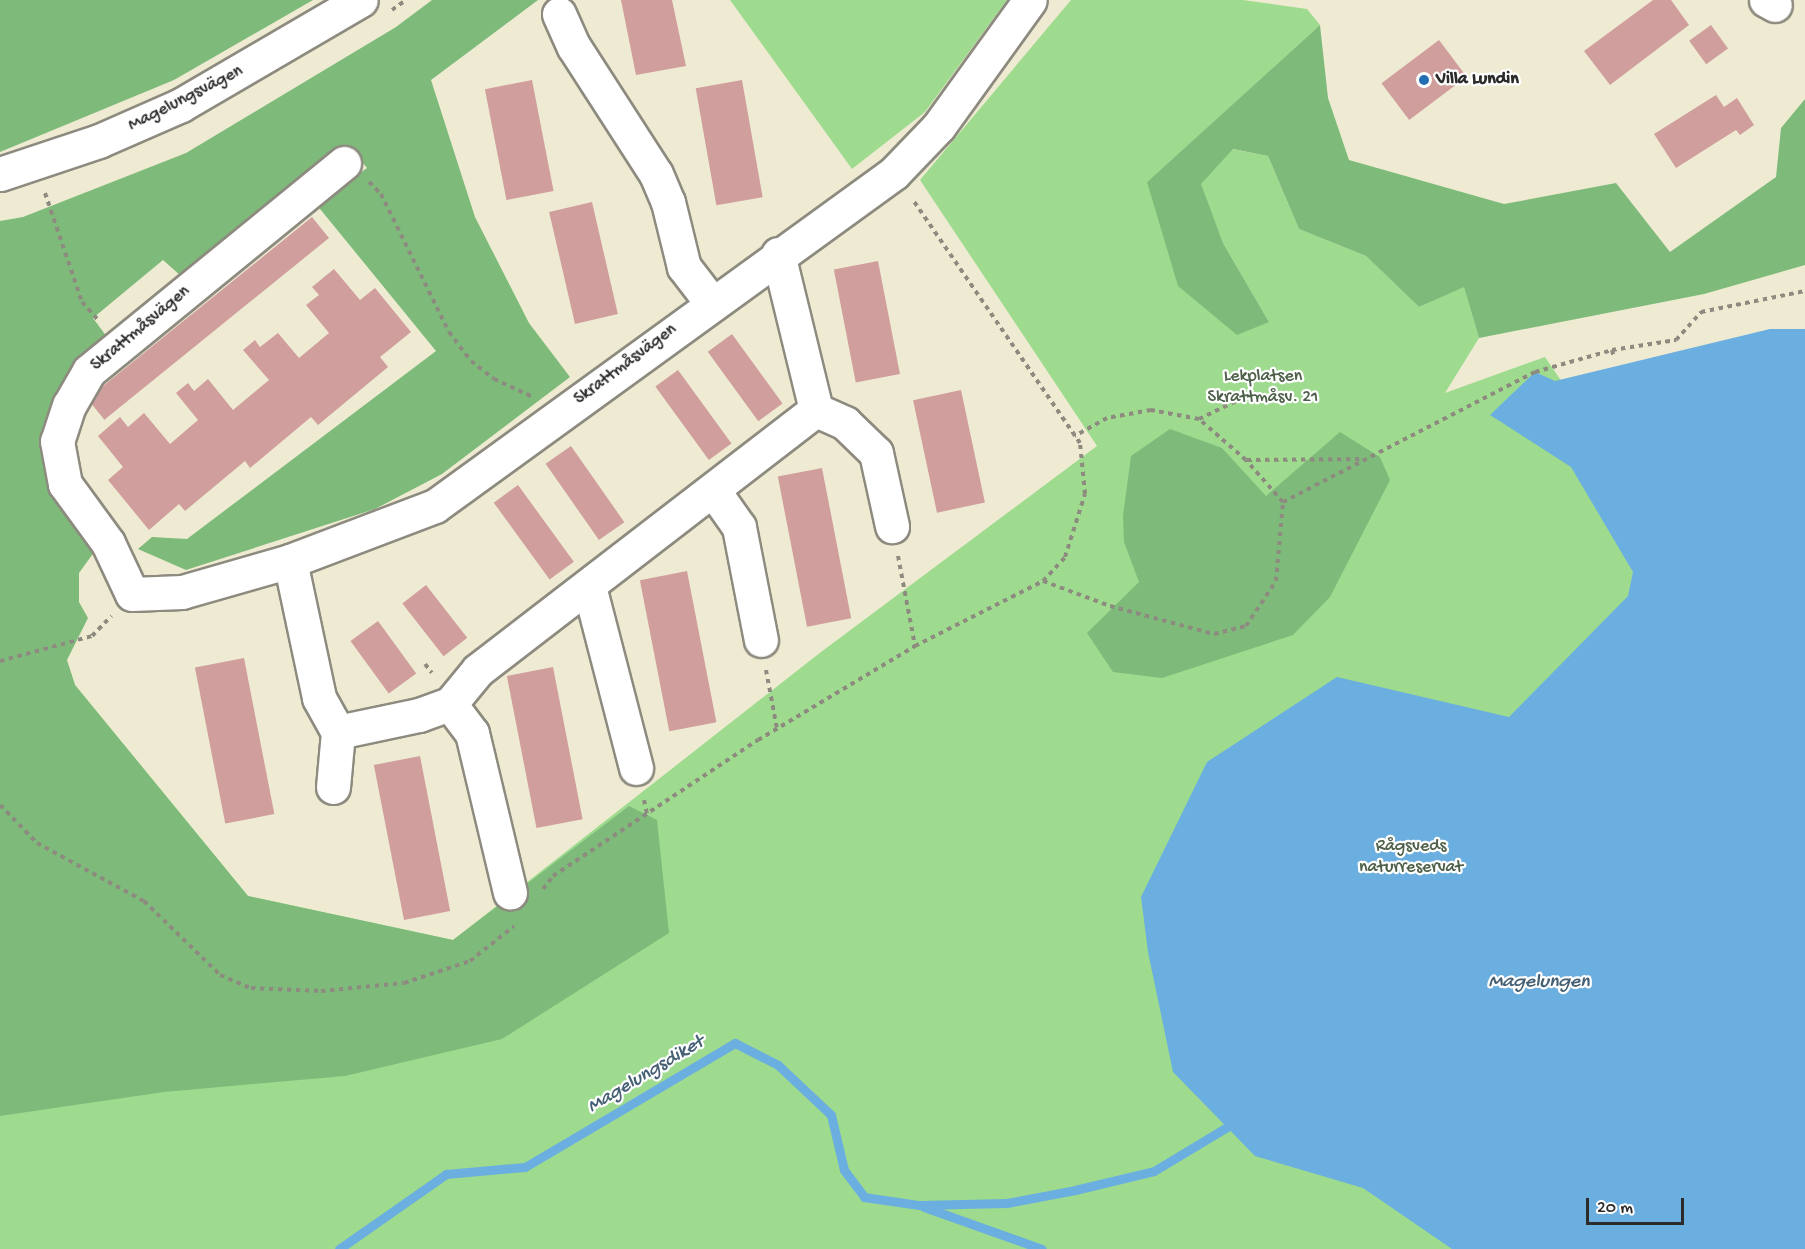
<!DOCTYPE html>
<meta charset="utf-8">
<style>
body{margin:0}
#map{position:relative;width:1805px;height:1249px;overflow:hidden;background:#efebd3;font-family:"Gochi Hand",sans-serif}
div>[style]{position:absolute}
.green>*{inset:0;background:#9edb8f}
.forest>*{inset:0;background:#7ebb7a}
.water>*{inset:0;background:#6baee0}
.stream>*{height:9px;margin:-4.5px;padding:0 4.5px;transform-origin:4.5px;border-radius:4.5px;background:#6baee0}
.building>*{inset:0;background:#d09e9c;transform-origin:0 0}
.path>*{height:4px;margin-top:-2px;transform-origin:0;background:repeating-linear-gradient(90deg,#8d8b7f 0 4.5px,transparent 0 9px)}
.roads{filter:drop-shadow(2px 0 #8d8b7f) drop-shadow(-2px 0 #8d8b7f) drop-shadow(0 2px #8d8b7f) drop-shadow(0 -2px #8d8b7f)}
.minor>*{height:33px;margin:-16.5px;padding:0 16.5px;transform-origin:16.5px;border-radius:16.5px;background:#fff}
.major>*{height:33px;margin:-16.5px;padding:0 16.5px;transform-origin:16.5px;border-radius:16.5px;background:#fff}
.dots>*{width:16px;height:16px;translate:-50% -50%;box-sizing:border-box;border:3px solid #fff;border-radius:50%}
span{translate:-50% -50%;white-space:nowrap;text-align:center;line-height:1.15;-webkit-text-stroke:4.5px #fff;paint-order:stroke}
.poi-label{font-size:18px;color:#2b2b2b;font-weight:700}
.left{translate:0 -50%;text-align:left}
.street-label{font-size:18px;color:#2b2b2b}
.park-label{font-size:18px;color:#4e6049}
.water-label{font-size:20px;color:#455f73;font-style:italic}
.scale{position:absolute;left:1586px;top:1198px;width:98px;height:27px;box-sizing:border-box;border:3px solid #2b2b2b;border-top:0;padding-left:8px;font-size:18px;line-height:21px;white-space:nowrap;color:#2b2b2b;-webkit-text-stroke:4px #fff;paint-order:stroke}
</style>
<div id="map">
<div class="green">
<i style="clip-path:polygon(730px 0,1007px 0,925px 112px,852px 169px)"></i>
<i style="clip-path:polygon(1071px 0,1243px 0,1307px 9px,1320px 25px,1147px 182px,1269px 322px,1223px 243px,1200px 184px,1232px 149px,1268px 156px,1299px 229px,1366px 256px,1419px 307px,1464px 286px,1479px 338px,1445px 393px,1545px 357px,1805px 738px,1805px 1249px,0 1249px,0 465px,75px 685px,248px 896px,453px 940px,821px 652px,1097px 446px,920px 180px)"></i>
</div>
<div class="forest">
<i style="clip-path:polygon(0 0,313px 0,174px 80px,0 152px)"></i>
<i style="clip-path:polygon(432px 0,538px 0,431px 80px,475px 217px,529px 323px,570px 377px,442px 474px,375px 509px,186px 570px,138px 549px,152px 537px,187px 539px,436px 351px,316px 204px,367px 168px,348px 145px,181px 276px,163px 260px,93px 318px,107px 337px,57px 402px,97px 548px,79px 573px,79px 602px,88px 618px,67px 660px,75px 685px,248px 896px,453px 940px,629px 806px,657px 820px,669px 933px,502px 1039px,345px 1076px,164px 1092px,0 1116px,0 221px,23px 217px,186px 153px,396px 27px)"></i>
<i style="clip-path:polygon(1320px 25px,1328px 98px,1349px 160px,1504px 204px,1616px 183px,1670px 252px,1776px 177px,1781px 128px,1805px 99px,1805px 265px,1704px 294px,1479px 338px,1464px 287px,1419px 307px,1366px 256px,1299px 229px,1268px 156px,1233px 149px,1201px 184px,1223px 243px,1269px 322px,1237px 335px,1178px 286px,1147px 182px)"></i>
<i style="clip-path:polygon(1170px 429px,1222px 448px,1266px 496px,1340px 432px,1380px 457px,1390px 480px,1330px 597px,1293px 635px,1162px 678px,1113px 672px,1087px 633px,1139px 582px,1124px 542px,1123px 516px,1131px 456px)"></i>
</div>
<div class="water">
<i style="clip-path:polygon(1770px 329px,1805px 329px,1805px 1249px,1452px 1249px,1363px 1188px,1255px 1156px,1173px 1072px,1148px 952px,1141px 897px,1207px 762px,1337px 677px,1509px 717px,1628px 596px,1633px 572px,1571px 467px,1490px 415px,1535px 372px,1555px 381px)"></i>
</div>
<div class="stream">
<i style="left:924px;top:1207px;width:125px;rotate:19.6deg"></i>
<i style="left:339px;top:1249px;width:131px;rotate:-35deg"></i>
<i style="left:446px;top:1174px;width:79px;rotate:-5.1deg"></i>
<i style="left:525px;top:1167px;width:244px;rotate:-30.6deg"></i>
<i style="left:735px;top:1043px;width:48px;rotate:27.1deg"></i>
<i style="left:778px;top:1065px;width:73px;rotate:43.3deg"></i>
<i style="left:831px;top:1115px;width:57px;rotate:76.7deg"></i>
<i style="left:844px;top:1170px;width:34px;rotate:53deg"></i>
<i style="left:864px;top:1197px;width:56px;rotate:8.3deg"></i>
<i style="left:919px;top:1205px;width:88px;rotate:-1.3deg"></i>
<i style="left:1007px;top:1203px;width:69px;rotate:-10.8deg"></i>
<i style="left:1075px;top:1190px;width:81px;rotate:-13.5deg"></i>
<i style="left:1154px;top:1171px;width:85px;rotate:-31.1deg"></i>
</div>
<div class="building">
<i style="clip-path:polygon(621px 0,672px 0,686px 66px,636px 75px)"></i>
<i style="clip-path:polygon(1653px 0,1671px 0,1689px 25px,1610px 85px,1584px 51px)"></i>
<i style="left:1711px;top:25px;width:29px;height:27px;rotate:54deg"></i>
<i style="left:1439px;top:40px;width:46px;height:72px;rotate:53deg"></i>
<i style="left:532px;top:80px;width:113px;height:48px;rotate:79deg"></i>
<i style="left:742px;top:80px;width:119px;height:47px;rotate:80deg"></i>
<i style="clip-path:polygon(1716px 95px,1724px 107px,1737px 98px,1754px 125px,1740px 135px,1736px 130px,1676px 168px,1654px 134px)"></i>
<i style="left:592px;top:202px;width:115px;height:44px;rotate:77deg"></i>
<i style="left:312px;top:217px;width:27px;height:289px;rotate:51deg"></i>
<i style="left:878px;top:261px;width:115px;height:45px;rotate:79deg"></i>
<i style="clip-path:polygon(334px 269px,360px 300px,375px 288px,411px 332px,380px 357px,388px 367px,318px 425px,311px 417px,250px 468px,245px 461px,185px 511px,179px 504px,149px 530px,108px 480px,123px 467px,98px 436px,120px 417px,128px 427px,144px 413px,170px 444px,198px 420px,176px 393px,188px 383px,194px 391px,208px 379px,233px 410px,269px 380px,243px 350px,255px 340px,260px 347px,278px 333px,299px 358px,329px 333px,306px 305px,319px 295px,312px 287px)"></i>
<i style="left:732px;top:334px;width:86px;height:30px;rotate:54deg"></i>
<i style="left:678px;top:370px;width:91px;height:28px;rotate:54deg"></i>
<i style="left:961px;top:390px;width:115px;height:49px;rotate:78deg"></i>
<i style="left:571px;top:446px;width:93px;height:31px;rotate:55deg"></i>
<i style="left:822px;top:468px;width:153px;height:45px;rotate:79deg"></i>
<i style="left:518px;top:485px;width:95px;height:30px;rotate:54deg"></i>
<i style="left:687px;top:571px;width:154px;height:48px;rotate:79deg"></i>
<i style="left:426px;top:585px;width:67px;height:30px;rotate:52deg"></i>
<i style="left:378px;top:621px;width:65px;height:34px;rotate:54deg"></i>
<i style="left:244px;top:658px;width:159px;height:50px;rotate:79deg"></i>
<i style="left:553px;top:667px;width:155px;height:47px;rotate:79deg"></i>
<i style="left:420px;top:756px;width:158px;height:47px;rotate:79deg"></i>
</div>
<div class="path">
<i style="left:392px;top:10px;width:17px;rotate:-36deg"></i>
<i style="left:369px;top:182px;width:17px;rotate:45deg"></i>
<i style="left:381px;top:194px;width:154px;rotate:63.8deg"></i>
<i style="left:449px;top:332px;width:36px;rotate:53deg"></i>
<i style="left:471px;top:361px;width:29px;rotate:38deg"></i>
<i style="left:494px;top:379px;width:41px;rotate:24.7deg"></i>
<i style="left:45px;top:193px;width:115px;rotate:71.3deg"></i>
<i style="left:82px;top:302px;width:27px;rotate:48deg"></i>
<i style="left:1612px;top:350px;width:8px;rotate:76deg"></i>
<i style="left:1199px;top:419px;width:41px;rotate:-25.9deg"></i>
<i style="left:1247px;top:460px;width:116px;rotate:-0.5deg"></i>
<i style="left:1283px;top:502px;width:284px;rotate:-27.3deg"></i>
<i style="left:1535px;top:372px;width:80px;rotate:-15.9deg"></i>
<i style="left:1612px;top:350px;width:65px;rotate:-8.9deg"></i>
<i style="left:1676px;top:340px;width:38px;rotate:-48deg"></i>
<i style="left:1701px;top:312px;width:106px;rotate:-11.4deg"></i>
<i style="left:898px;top:556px;width:92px;rotate:79.3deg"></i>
<i style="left:1043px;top:581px;width:72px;rotate:20.5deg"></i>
<i style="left:1110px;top:606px;width:108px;rotate:15.1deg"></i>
<i style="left:1214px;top:634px;width:33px;rotate:-14deg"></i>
<i style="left:1246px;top:626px;width:54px;rotate:-56.3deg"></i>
<i style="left:1276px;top:581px;width:79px;rotate:-84.9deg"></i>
<i style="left:1283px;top:502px;width:56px;rotate:-131.4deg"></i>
<i style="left:1246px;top:460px;width:62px;rotate:-138.9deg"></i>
<i style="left:1199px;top:419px;width:49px;rotate:-169.4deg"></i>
<i style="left:1151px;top:410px;width:45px;rotate:169.7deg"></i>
<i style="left:1107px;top:418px;width:37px;rotate:151deg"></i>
<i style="left:0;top:661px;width:95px;rotate:-15.2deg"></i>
<i style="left:92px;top:636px;width:28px;rotate:-46deg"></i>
<i style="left:425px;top:664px;width:11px;rotate:52deg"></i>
<i style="left:766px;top:670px;width:60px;rotate:79.4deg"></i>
<i style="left:644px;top:800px;width:14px;rotate:78deg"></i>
<i style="left:0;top:805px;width:53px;rotate:45.8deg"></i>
<i style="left:37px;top:843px;width:122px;rotate:28.5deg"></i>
<i style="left:144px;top:901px;width:106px;rotate:44.2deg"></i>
<i style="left:220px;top:975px;width:34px;rotate:23deg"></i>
<i style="left:251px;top:988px;width:70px;rotate:2.5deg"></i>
<i style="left:321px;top:991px;width:83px;rotate:-5.5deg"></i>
<i style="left:404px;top:983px;width:70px;rotate:-18.4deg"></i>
<i style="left:470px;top:961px;width:56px;rotate:-38.5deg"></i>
<i style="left:543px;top:889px;width:16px;rotate:-52deg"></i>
<i style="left:553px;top:876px;width:246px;rotate:-33.6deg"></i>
<i style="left:758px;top:740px;width:183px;rotate:-30.9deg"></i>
<i style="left:915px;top:646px;width:144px;rotate:-26.9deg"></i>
<i style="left:1043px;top:581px;width:33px;rotate:-47deg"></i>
<i style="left:1065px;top:557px;width:66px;rotate:-72.4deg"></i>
<i style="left:1085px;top:494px;width:51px;rotate:-95.6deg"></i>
<i style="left:1080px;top:443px;width:295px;rotate:-124.5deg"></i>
</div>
<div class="roads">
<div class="minor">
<i style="left:1766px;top:0;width:10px;rotate:29deg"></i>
<i style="left:559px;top:14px;width:36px;rotate:66deg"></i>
<i style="left:574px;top:47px;width:151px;rotate:57.2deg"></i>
<i style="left:656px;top:174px;width:30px;rotate:67deg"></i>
<i style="left:668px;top:202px;width:67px;rotate:76.2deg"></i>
<i style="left:684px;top:267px;width:44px;rotate:52.4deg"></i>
<i style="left:344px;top:163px;width:329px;rotate:140.8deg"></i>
<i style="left:89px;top:371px;width:39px;rotate:120deg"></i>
<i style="left:69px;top:405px;width:38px;rotate:108deg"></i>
<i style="left:57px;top:441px;width:44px;rotate:79.5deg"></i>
<i style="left:65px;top:484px;width:73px;rotate:53.9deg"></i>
<i style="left:108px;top:543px;width:56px;rotate:64.8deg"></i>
<i style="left:132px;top:594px;width:50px;rotate:-2.3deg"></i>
<i style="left:182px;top:592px;width:112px;rotate:-16deg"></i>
<i style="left:290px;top:561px;width:155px;rotate:-20.8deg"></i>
<i style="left:435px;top:506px;width:567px;rotate:-35.96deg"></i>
<i style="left:894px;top:173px;width:65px;rotate:-46.2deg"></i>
<i style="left:939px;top:126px;width:155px;rotate:-54.2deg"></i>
<i style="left:778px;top:254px;width:161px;rotate:76.3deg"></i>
<i style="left:816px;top:410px;width:32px;rotate:24deg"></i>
<i style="left:845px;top:423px;width:43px;rotate:44.1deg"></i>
<i style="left:876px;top:453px;width:75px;rotate:77.6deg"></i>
<i style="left:713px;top:490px;width:45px;rotate:54.9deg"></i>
<i style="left:739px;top:527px;width:115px;rotate:79deg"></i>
<i style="left:290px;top:561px;width:140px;rotate:78deg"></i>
<i style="left:319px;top:698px;width:39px;rotate:61deg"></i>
<i style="left:338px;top:732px;width:83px;rotate:-11.9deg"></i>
<i style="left:419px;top:715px;width:33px;rotate:-20deg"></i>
<i style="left:450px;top:704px;width:44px;rotate:-50.5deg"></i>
<i style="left:478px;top:670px;width:426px;rotate:-37.6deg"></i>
<i style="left:589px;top:586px;width:188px;rotate:75.5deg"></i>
<i style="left:450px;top:704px;width:36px;rotate:53deg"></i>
<i style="left:472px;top:733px;width:164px;rotate:76.6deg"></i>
<i style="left:333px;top:787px;width:55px;rotate:-84.8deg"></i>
</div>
<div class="major">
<i style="left:0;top:174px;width:104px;rotate:-18.4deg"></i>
<i style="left:99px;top:141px;width:90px;rotate:-23.7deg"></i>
<i style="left:181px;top:105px;width:208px;rotate:-30.3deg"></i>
</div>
</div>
<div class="dots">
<i style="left:1424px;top:80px;background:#1f6fb2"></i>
</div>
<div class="poi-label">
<span class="left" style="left:1436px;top:80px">Villa Lundin</span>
</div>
<div class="street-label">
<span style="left:186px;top:99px;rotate:-27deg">Magelungsvägen</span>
<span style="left:141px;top:329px;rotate:-40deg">Skrattmåsvägen</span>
<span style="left:626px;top:365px;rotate:-37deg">Skrattmåsvägen</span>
</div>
<div class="park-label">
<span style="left:1263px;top:388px">Lekplatsen<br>Skrattmåsv. 21</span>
<span style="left:1411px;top:858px">Rågsveds<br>naturreservat</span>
</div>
<div class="water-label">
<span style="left:1539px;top:982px">Magelungen</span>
<span style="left:646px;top:1075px;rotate:-31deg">Magelungsdiket</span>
</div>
<div class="scale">20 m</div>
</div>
